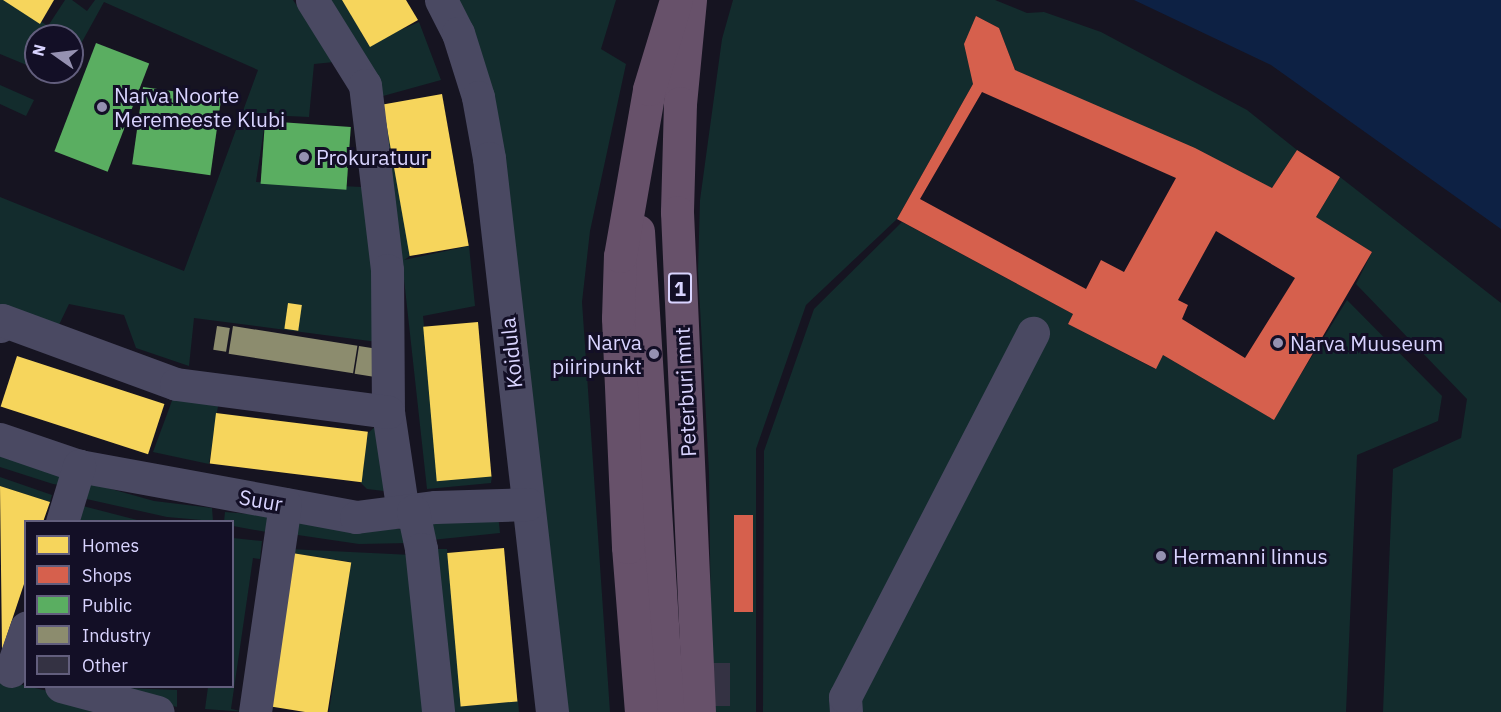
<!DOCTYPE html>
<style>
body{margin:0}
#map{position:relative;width:1501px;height:712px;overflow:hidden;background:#161421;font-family:"IBM Plex Sans",sans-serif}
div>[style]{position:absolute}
.green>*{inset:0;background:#132c2d;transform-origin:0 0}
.water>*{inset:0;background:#0d2144}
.homes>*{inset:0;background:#f6d55c;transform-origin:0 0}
.shops>*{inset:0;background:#d6604d;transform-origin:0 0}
.public>*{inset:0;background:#5aae61;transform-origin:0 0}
.industry>*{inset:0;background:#8c8c6e;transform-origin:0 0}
.building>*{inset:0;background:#343243;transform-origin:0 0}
.minor>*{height:33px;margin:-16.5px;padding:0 16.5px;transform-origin:16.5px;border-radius:16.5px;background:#4a4962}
.highway>*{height:33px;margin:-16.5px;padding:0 16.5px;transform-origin:16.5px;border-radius:16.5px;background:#67516a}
.dots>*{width:16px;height:16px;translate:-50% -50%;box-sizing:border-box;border:3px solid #130f26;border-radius:50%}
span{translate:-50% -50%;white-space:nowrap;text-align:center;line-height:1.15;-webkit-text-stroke:6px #130f26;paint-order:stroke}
.shield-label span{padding:2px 4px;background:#130f26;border:2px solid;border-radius:4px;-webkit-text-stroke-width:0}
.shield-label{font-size:20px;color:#d9d4ff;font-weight:700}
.poi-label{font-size:21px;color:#d9d4ff}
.left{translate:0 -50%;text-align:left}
.right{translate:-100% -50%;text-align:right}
.street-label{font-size:21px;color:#d9d4ff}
.legend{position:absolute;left:24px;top:520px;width:210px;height:168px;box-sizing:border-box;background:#130f26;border:2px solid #625e7d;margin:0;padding:8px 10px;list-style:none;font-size:18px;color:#d9d4ff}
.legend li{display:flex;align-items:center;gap:12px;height:30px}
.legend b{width:30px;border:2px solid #625e7d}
.north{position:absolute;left:24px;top:24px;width:60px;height:60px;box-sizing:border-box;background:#130f26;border:2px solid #625e7d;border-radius:50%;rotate:284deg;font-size:16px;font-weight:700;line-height:24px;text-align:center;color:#d9d4ff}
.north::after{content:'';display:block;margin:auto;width:21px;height:27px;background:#9591b1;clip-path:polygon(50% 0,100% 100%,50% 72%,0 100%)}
</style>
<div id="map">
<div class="green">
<i style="clip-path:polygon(0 0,8px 0,48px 26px,65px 0,72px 0,87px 11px,95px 0,293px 0,334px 62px,314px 64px,309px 117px,266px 115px,256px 182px,362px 187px,385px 343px,194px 318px,189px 366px,136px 348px,124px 315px,69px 304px,57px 329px,0 315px,0 197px,184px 271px,258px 70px,104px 2px,72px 60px,72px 36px,36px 36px,36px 52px,29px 66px,0 54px)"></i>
<i style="clip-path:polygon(320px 0,343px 0,368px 44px,419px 22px,441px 80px,383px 96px,410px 256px,404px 260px,469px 246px,475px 306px,423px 316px,439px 480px,492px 476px,491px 483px,427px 489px,402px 261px,367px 80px)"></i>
<i style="clip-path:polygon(450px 0,616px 0,601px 49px,626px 64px,590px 231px,582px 302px,610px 712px,568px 712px,493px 120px)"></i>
<i style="clip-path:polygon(733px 0,995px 0,1027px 13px,1044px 12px,1101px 32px,1247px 110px,1297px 150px,1272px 188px,1015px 70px,999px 28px,976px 16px,973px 84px,897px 219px,806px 305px,756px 449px,756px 712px,712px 712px,709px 472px,698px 271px,700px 200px,722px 39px)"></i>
<i style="clip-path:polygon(0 85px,34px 100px,26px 116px,0 104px)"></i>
<i style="clip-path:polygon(1340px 177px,1501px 303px,1501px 712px,1383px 712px,1393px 469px,1461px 438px,1467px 399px,1356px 284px,1372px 252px,1316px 217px)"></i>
<i style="clip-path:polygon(902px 222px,1073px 314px,1068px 324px,1155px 369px,1163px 355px,1273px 419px,1347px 300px,1442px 396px,1438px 421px,1357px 455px,1346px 712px,763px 712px,764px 451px,814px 309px)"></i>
<i style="clip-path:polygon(173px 398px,218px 406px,209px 464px,153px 452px)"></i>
<i style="clip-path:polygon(376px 426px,384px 491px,367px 489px,361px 483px,368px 433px)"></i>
<i style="clip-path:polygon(0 455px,64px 475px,60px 485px,53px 484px,0 467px)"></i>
<i style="clip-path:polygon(0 477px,52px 495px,50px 502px,0 486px)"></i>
<i style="clip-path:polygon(86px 482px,154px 501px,212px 508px,213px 521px,167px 517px,82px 498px)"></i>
<i style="clip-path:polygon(79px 505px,141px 521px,73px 522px)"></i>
<i style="clip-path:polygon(225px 512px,273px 516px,272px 533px,233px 526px,232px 522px,224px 522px)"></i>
<i style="left:498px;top:514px;width:19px;height:69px;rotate:84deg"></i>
<i style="clip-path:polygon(295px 520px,409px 530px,409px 543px,359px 544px,291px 534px)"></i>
<i style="clip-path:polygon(233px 538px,262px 541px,260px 559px,253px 558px,231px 709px,246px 712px,205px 709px,208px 687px,232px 686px)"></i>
<i style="clip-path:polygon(289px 549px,412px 555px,431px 712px,329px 712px,351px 562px,292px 553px)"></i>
<i style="clip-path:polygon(433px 549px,447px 549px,465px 706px,518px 701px,519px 712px,451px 712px)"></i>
<i style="clip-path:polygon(0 678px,26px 686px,140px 712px,0 712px)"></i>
<i style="clip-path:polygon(97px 687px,177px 690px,177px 707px)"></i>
</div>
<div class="water">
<i style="clip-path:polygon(1134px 0,1501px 0,1501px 229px,1271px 65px)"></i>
</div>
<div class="homes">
<i style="clip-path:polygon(3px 0,54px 0,40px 24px)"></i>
<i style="clip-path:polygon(342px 0,406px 0,418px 20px,370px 47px)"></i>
<i style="left:442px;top:94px;width:154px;height:60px;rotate:80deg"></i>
<i style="left:288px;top:303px;width:14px;height:26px;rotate:8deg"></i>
<i style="left:478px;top:322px;width:155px;height:55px;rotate:85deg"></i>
<i style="left:17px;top:356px;width:155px;height:53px;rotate:18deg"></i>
<i style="left:216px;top:413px;width:153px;height:51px;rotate:7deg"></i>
<i style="clip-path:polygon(0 486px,50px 502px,43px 522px,26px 522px,26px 578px,2px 650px)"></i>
<i style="left:504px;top:548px;width:154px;height:57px;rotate:85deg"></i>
<i style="left:292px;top:553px;width:60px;height:155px;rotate:9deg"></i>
</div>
<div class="shops">
<i style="clip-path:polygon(evenodd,976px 16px,999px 28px,1015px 70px,1195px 148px,1272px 188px,1297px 150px,1340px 177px,1316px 217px,1372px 252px,1274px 420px,1163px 355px,1156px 369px,1068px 324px,1073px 314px,897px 219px,973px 84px,964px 44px,976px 16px,982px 92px,1176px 178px,1124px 272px,1101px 260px,1086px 289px,920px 199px,982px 92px,976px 16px,1216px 231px,1295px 278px,1245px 358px,1182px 319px,1188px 305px,1178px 300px,1216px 231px)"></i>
<i style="left:734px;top:515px;width:19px;height:97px"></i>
</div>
<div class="public">
<i style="left:96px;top:43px;width:57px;height:116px;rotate:21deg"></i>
<i style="left:143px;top:87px;width:79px;height:78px;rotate:8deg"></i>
<i style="left:265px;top:121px;width:86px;height:63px;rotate:4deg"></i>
</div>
<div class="industry">
<i style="left:217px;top:326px;width:13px;height:24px;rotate:9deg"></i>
<i style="left:233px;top:326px;width:126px;height:28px;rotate:9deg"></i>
<i style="left:359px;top:346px;width:24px;height:28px;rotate:9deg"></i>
</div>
<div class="building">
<i style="left:706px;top:663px;width:24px;height:43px"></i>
</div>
<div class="minor">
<i style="left:312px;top:0;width:100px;rotate:58.1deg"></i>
<i style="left:365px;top:85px;width:186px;rotate:83.2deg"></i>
<i style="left:387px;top:270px;width:142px;rotate:89.6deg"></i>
<i style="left:388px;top:412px;width:101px;rotate:81.5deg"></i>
<i style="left:441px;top:0;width:37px;rotate:63deg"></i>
<i style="left:458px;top:33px;width:67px;rotate:72.6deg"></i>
<i style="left:478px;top:97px;width:62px;rotate:79.8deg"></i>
<i style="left:489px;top:158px;width:558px;rotate:83.51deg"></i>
<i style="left:0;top:326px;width:6px;rotate:-72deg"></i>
<i style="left:2px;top:320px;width:185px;rotate:20.2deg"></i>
<i style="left:176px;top:384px;width:214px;rotate:7.5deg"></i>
<i style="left:0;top:439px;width:83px;rotate:18.9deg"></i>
<i style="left:79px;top:466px;width:282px;rotate:10.4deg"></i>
<i style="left:356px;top:517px;width:80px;rotate:-7.2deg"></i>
<i style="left:435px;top:507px;width:93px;rotate:-1.8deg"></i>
<i style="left:413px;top:511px;width:39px;rotate:78deg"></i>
<i style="left:421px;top:549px;width:164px;rotate:84deg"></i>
<i style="left:62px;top:522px;width:59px;rotate:-73.1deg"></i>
<i style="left:11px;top:671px;width:46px;rotate:-70.8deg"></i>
<i style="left:61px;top:686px;width:100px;rotate:15deg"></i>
<i style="left:255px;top:712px;width:210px;rotate:-81.8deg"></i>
<i style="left:846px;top:712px;width:15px;rotate:-94deg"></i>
<i style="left:845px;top:697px;width:410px;rotate:-62.7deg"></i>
</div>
<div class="highway">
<i style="left:690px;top:0;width:103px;rotate:95.5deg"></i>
<i style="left:680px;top:103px;width:109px;rotate:91.6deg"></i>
<i style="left:677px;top:212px;width:500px;rotate:87.48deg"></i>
<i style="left:638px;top:231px;width:482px;rotate:86.5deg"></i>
<i style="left:641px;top:712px;width:166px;rotate:-94.5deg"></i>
<i style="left:628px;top:547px;width:229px;rotate:-92.5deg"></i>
<i style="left:618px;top:318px;width:62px;rotate:-88.2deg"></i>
<i style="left:620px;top:256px;width:169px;rotate:-80.1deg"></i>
<i style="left:649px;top:89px;width:93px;rotate:-73.1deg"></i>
</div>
<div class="dots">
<i style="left:102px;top:107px;background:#9591b1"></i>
<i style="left:304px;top:157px;background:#9591b1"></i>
<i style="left:1278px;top:343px;background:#9591b1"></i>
<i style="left:654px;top:354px;background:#9591b1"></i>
<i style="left:1161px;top:556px;background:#9591b1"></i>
</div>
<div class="shield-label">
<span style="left:680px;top:288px">1</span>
</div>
<div class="poi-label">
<span class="left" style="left:114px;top:107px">Narva Noorte<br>Meremeeste Klubi</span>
<span class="left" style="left:316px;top:157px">Prokuratuur</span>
<span class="right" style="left:642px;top:354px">Narva<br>piiripunkt</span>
<span class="left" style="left:1290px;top:343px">Narva Muuseum</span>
<span class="left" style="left:1173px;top:556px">Hermanni linnus</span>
</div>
<div class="street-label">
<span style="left:511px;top:353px;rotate:-96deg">Koidula</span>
<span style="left:685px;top:392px;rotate:-93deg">Peterburi mnt</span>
<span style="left:261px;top:500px;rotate:10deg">Suur</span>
</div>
<ul class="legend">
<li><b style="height:16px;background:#f6d55c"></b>Homes</li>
<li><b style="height:16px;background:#d6604d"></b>Shops</li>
<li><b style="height:16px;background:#5aae61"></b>Public</li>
<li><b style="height:16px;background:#8c8c6e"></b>Industry</li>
<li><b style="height:16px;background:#343243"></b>Other</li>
</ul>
<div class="north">N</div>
</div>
